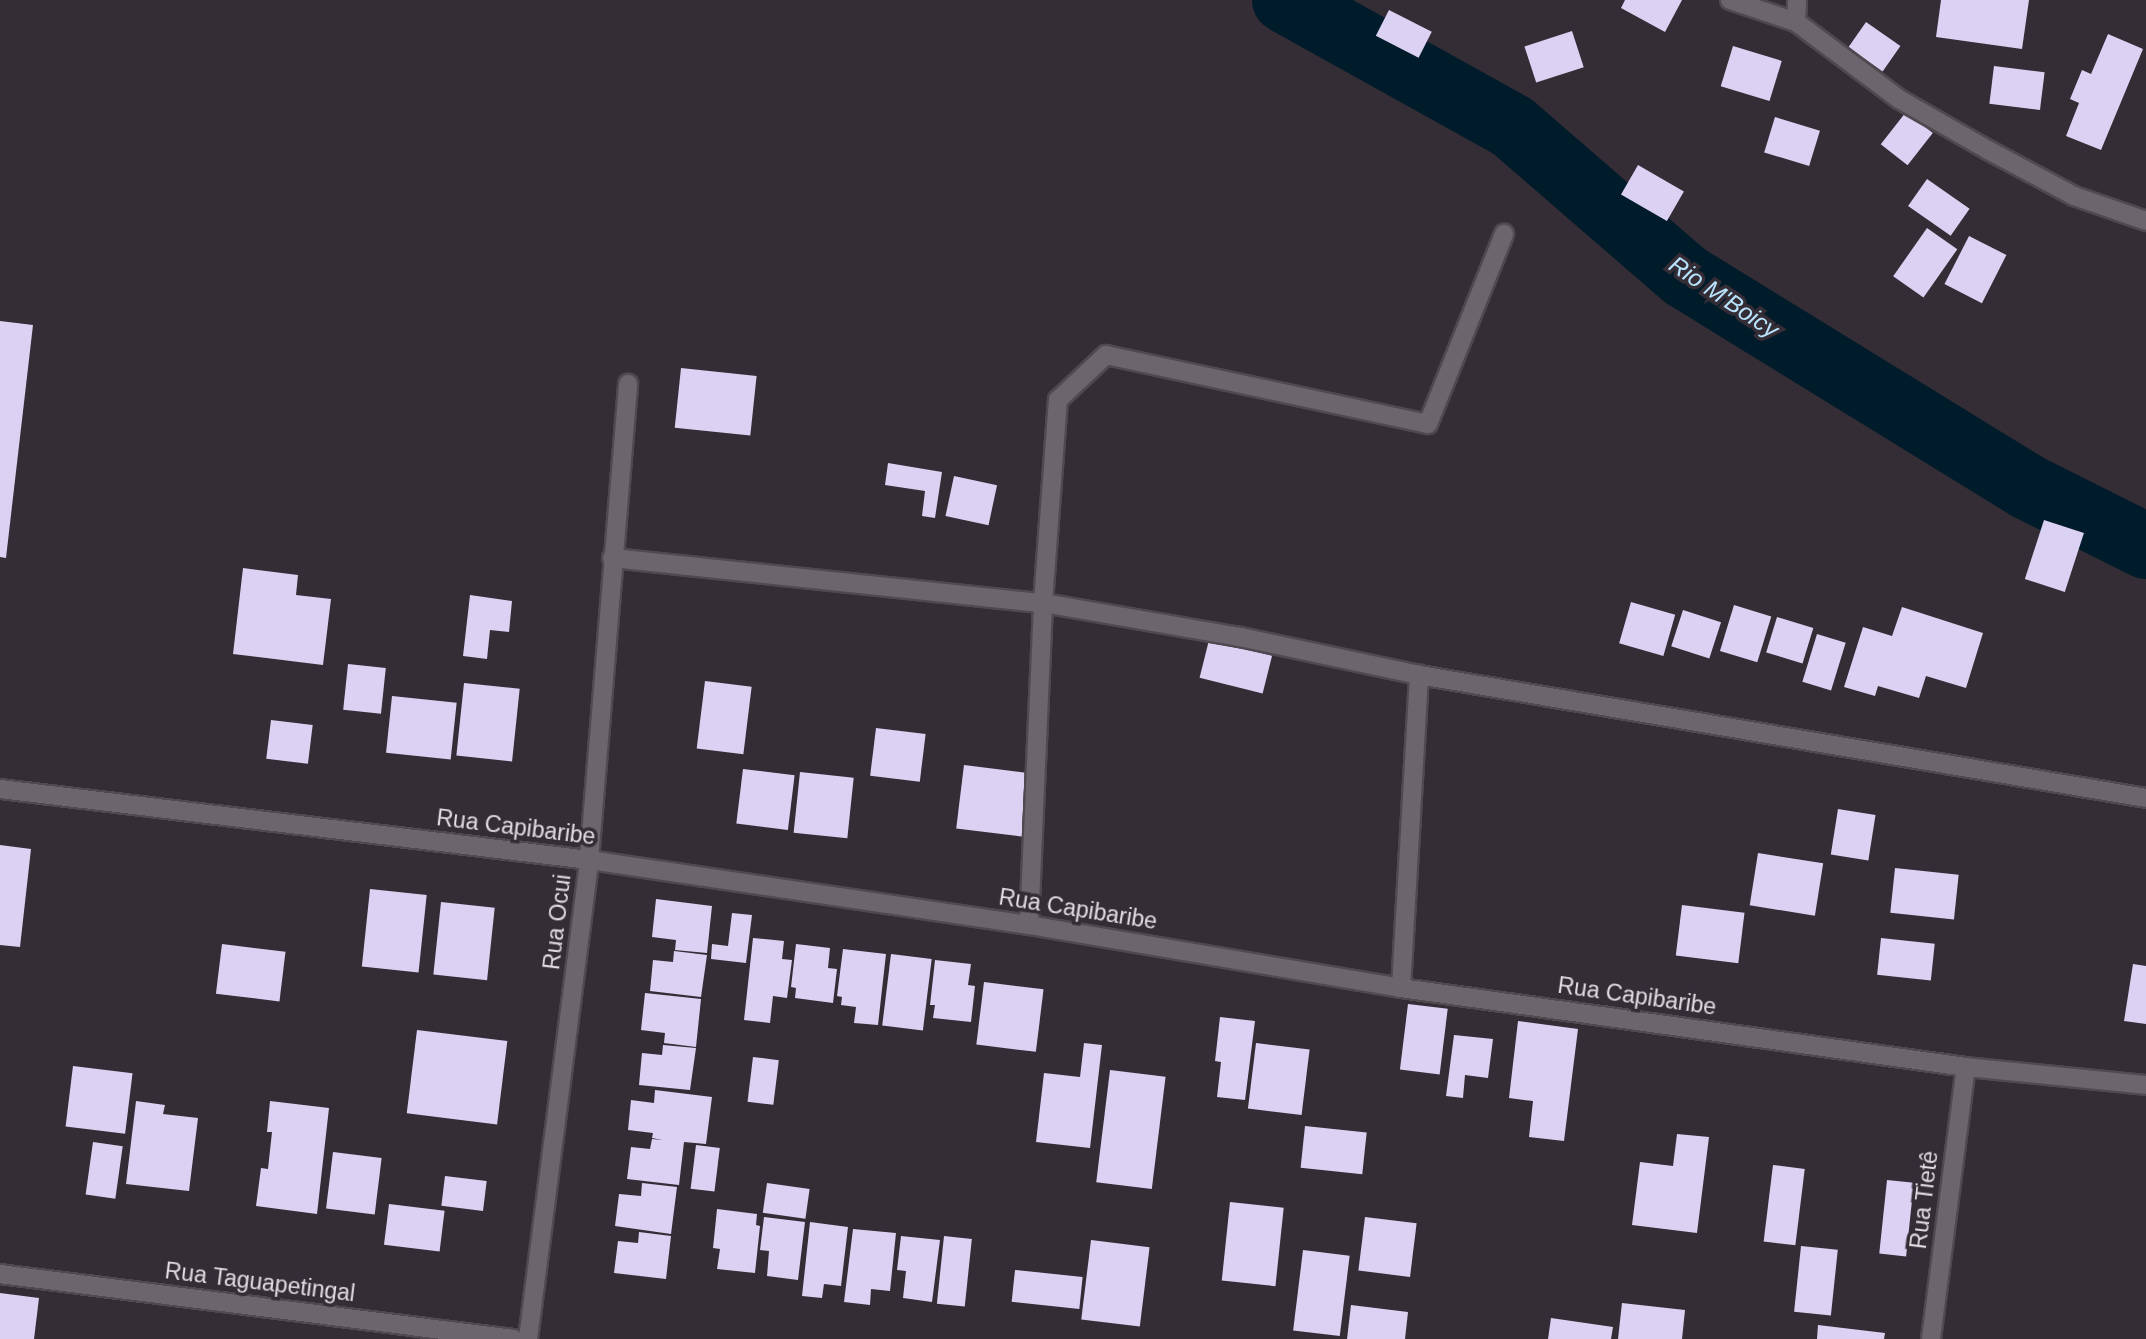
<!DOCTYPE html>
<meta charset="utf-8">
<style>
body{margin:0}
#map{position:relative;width:2146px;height:1339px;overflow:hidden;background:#342d36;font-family:Helvetica,sans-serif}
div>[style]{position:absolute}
.river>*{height:66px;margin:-33px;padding:0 33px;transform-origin:33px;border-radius:33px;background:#001b2a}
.building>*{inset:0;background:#dbd2f3;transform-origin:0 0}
.roads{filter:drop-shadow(2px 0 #4f4950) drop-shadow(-2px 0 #4f4950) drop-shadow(0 2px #4f4950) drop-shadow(0 -2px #4f4950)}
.minor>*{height:18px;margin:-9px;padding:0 9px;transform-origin:9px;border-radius:9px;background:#6d656e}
span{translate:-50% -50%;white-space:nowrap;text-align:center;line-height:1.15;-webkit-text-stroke:7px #342d36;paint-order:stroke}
.street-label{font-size:23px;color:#e0dce1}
.water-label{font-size:24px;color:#b9e4fe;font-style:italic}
</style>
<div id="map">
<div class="river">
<i style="left:1285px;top:0;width:261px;rotate:29.1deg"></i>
<i style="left:1513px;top:127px;width:228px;rotate:40.9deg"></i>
<i style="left:1685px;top:276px;width:403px;rotate:31.6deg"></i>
<i style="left:2028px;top:487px;width:132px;rotate:26.6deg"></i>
</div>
<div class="building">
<i style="clip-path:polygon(1625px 0,1682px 0,1665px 32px,1621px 8px)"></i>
<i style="clip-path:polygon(1941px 0,2029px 0,2022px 49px,1936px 37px)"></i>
<i style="left:1389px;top:10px;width:48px;height:29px;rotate:27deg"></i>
<i style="left:1866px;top:22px;width:42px;height:31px;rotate:35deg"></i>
<i style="left:1572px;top:31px;width:38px;height:50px;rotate:72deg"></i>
<i style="clip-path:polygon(2108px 34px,2143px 49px,2101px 150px,2066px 136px,2079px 103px,2070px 99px,2082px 70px,2091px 74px)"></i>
<i style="left:1733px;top:46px;width:51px;height:42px;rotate:17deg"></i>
<i style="left:1994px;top:66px;width:51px;height:38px;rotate:7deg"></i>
<i style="left:1906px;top:112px;width:34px;height:41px;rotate:38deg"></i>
<i style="left:1775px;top:117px;width:47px;height:37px;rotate:17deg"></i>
<i style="left:1638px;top:165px;width:53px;height:34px;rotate:30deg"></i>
<i style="left:1927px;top:179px;width:52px;height:33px;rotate:35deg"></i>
<i style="left:1927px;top:228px;width:37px;height:59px;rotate:35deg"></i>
<i style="left:1969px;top:236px;width:42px;height:54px;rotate:27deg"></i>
<i style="clip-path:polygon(0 321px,33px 325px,6px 558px,0 557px)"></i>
<i style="left:681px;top:368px;width:76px;height:60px;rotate:6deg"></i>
<i style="clip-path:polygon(888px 463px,942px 472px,935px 518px,922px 516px,925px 491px,885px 485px)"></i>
<i style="left:954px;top:476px;width:44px;height:41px;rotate:12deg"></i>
<i style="left:2044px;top:520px;width:42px;height:62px;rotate:18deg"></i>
<i style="clip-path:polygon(243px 568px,298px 575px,296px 595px,331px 599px,323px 665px,233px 654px)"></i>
<i style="clip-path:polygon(470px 595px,512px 601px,509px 632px,490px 630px,487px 659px,463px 656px)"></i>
<i style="left:1631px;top:602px;width:46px;height:43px;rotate:16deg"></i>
<i style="left:1734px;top:605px;width:39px;height:48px;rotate:17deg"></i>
<i style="clip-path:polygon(1902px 607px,1983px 633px,1966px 688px,1926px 676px,1919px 698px,1878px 686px,1875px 696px,1844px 687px,1863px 627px,1892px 636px)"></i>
<i style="left:1683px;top:610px;width:40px;height:38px;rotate:18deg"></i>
<i style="left:1777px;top:617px;width:38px;height:37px;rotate:17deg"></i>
<i style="left:1817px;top:634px;width:30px;height:50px;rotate:17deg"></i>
<i style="left:1209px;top:640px;width:65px;height:39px;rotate:14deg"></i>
<i style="left:348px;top:664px;width:38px;height:46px;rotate:6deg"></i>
<i style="left:705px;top:681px;width:47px;height:68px;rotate:7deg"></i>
<i style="left:464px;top:683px;width:56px;height:73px;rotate:6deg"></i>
<i style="left:392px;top:696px;width:65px;height:57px;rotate:6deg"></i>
<i style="left:271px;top:720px;width:42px;height:39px;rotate:7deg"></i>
<i style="left:876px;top:728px;width:50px;height:48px;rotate:7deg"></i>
<i style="left:964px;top:765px;width:67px;height:64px;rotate:7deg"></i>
<i style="left:743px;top:769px;width:52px;height:55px;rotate:7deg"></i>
<i style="left:800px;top:772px;width:54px;height:61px;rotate:6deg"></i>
<i style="left:1838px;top:809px;width:38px;height:46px;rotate:9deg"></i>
<i style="clip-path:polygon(0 845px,31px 849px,20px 947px,0 945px)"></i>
<i style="left:1758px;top:853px;width:66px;height:53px;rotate:9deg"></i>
<i style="left:1895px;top:868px;width:64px;height:45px;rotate:6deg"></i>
<i style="left:370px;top:889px;width:57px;height:78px;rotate:6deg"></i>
<i style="clip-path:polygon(656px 899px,712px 906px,707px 953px,675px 950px,676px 940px,652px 937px)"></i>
<i style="left:441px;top:902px;width:54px;height:73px;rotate:6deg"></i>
<i style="left:1682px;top:905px;width:63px;height:51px;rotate:7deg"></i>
<i style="clip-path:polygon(732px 913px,752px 915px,746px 963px,711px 959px,712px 944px,728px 946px)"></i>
<i style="clip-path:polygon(753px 938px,784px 941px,782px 959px,792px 960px,787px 998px,773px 996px,770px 1023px,744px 1020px)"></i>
<i style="left:1881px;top:938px;width:54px;height:37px;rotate:6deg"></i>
<i style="left:222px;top:944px;width:64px;height:50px;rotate:7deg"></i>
<i style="clip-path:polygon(796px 944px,830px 948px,828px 968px,837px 969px,833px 1003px,795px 998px,796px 988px,791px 987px)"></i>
<i style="clip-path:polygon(843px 949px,886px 954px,878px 1025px,854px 1023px,856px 1007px,841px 1005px,842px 997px,837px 996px)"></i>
<i style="clip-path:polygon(674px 951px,707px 955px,701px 997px,650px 991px,653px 960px,673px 962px)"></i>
<i style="left:891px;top:954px;width:41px;height:72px;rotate:7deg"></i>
<i style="clip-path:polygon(935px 960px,971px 964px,968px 985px,975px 986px,971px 1022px,933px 1018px,935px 1005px,930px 1005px)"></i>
<i style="clip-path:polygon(2133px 964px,2146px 966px,2146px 1024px,2124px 1021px)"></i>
<i style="left:984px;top:982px;width:60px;height:63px;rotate:7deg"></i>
<i style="clip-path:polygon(645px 993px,701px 999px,696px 1047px,664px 1043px,665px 1033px,641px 1030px)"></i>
<i style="left:1408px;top:1004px;width:40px;height:66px;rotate:7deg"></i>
<i style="clip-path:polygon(1220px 1017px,1255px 1021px,1245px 1100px,1217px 1097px,1221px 1062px,1215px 1061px)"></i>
<i style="clip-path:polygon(1518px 1021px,1578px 1029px,1564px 1141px,1529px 1137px,1533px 1101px,1509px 1098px)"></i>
<i style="left:417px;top:1030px;width:91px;height:84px;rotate:7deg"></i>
<i style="clip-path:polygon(1454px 1035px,1493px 1039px,1488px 1078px,1465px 1075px,1463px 1098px,1446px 1096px)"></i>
<i style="clip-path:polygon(1084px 1043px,1102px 1045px,1090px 1148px,1036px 1142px,1044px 1073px,1080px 1077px)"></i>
<i style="left:1256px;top:1043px;width:54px;height:66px;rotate:7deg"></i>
<i style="clip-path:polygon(663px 1045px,696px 1048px,690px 1090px,639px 1085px,642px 1053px,662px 1055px)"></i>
<i style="left:753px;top:1057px;width:26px;height:45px;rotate:7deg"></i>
<i style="left:73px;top:1066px;width:60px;height:61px;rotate:7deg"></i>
<i style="left:1110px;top:1070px;width:56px;height:113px;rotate:7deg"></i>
<i style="clip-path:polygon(655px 1090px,712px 1097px,706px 1144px,684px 1142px,679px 1185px,627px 1179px,631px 1147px,650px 1149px,652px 1139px,663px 1140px,652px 1138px,653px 1133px,628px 1130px,631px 1100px,654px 1103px)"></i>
<i style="clip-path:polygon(136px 1101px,165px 1105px,163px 1114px,198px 1118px,189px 1191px,126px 1184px)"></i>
<i style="clip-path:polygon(270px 1101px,329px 1108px,317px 1214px,256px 1206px,261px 1168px,268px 1169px,272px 1132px,267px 1132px)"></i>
<i style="left:1305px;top:1126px;width:62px;height:42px;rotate:6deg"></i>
<i style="clip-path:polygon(1677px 1134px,1709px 1137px,1697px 1233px,1632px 1225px,1640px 1162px,1673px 1166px)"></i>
<i style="left:93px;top:1142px;width:30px;height:53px;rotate:8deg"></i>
<i style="left:696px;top:1145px;width:24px;height:44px;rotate:7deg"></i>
<i style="left:333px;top:1152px;width:49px;height:57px;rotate:7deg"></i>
<i style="left:1773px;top:1165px;width:32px;height:77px;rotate:7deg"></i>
<i style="left:445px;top:1176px;width:42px;height:30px;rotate:7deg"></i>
<i style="left:1887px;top:1180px;width:27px;height:74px;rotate:6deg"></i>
<i style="clip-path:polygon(642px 1183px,677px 1187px,671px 1234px,615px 1226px,619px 1194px,641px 1196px)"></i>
<i style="left:767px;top:1183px;width:43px;height:30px;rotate:8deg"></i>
<i style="left:1230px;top:1202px;width:54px;height:79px;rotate:6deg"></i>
<i style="left:389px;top:1204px;width:56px;height:41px;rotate:7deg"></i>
<i style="clip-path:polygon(717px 1209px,757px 1214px,756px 1225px,760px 1226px,755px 1273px,717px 1269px,720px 1249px,713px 1248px)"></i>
<i style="clip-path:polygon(764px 1217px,805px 1222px,798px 1280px,767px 1276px,769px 1251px,760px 1250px)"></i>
<i style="left:1365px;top:1217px;width:52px;height:54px;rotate:7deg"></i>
<i style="clip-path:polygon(810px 1222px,848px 1227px,841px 1286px,824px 1284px,822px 1298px,802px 1296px)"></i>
<i style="clip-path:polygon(853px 1229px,896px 1233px,890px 1291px,871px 1289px,870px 1305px,844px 1302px)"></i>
<i style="clip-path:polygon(639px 1232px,671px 1236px,666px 1279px,614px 1273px,618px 1241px,638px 1243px)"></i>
<i style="clip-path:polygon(901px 1236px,940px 1240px,932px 1302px,903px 1298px,906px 1271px,897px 1270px)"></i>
<i style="left:944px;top:1236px;width:28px;height:68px;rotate:6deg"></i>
<i style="left:1091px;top:1240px;width:59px;height:80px;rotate:7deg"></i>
<i style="left:1801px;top:1246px;width:37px;height:66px;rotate:6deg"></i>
<i style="left:1303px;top:1250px;width:47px;height:81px;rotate:7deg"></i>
<i style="left:1015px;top:1270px;width:68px;height:32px;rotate:6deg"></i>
<i style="clip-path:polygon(0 1293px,39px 1298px,34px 1339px,0 1339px)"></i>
<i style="clip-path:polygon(1622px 1303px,1685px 1310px,1682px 1339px,1618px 1339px)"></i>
<i style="clip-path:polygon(1351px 1305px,1408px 1312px,1405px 1339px,1347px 1339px)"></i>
<i style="clip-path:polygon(1551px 1318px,1613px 1327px,1611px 1339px,1548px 1339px)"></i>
<i style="clip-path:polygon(1818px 1325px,1885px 1333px,1884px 1339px,1817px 1339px)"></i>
</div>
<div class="roads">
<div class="minor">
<i style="left:1730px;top:0;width:70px;rotate:18.4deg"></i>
<i style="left:1796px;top:22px;width:22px;rotate:-87deg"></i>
<i style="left:1796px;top:22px;width:129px;rotate:36.8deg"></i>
<i style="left:1899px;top:99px;width:103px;rotate:29.8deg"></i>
<i style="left:1988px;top:150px;width:98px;rotate:28.1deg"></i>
<i style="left:2074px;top:196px;width:76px;rotate:19.1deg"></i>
<i style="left:612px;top:558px;width:433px;rotate:6deg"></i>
<i style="left:1043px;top:603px;width:200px;rotate:9.8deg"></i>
<i style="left:1240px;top:637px;width:183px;rotate:12deg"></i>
<i style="left:1419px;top:675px;width:737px;rotate:9.6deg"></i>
<i style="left:0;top:789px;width:593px;rotate:6.87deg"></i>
<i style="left:589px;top:860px;width:445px;rotate:8.4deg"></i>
<i style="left:1029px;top:925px;width:377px;rotate:9.6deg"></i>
<i style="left:1401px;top:988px;width:570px;rotate:7.96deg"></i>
<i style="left:1966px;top:1067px;width:181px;rotate:5.7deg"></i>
<i style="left:1029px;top:925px;width:322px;rotate:-87.5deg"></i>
<i style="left:1043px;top:603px;width:204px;rotate:-85.8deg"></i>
<i style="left:1058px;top:400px;width:66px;rotate:-43.2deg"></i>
<i style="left:1106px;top:355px;width:329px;rotate:12.1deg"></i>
<i style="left:1428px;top:424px;width:205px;rotate:-68.2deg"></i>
<i style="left:1401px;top:988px;width:314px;rotate:-86.7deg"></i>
<i style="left:0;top:1274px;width:518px;rotate:7.21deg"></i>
<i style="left:528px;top:1339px;width:483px;rotate:-82.7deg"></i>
<i style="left:589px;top:860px;width:478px;rotate:-85.3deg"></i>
<i style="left:1931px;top:1339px;width:274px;rotate:-82.7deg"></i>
</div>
</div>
<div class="street-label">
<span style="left:516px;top:827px;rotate:7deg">Rua Capibaribe</span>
<span style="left:1078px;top:909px;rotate:9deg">Rua Capibaribe</span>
<span style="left:557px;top:922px;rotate:-83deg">Rua Ocui</span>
<span style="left:1637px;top:996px;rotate:8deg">Rua Capibaribe</span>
<span style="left:1924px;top:1200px;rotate:-83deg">Rua Tietê</span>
<span style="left:260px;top:1282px;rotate:7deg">Rua Taguapetingal</span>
</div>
<div class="water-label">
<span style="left:1724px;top:297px;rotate:34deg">Rio M'Boicy</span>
</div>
</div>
